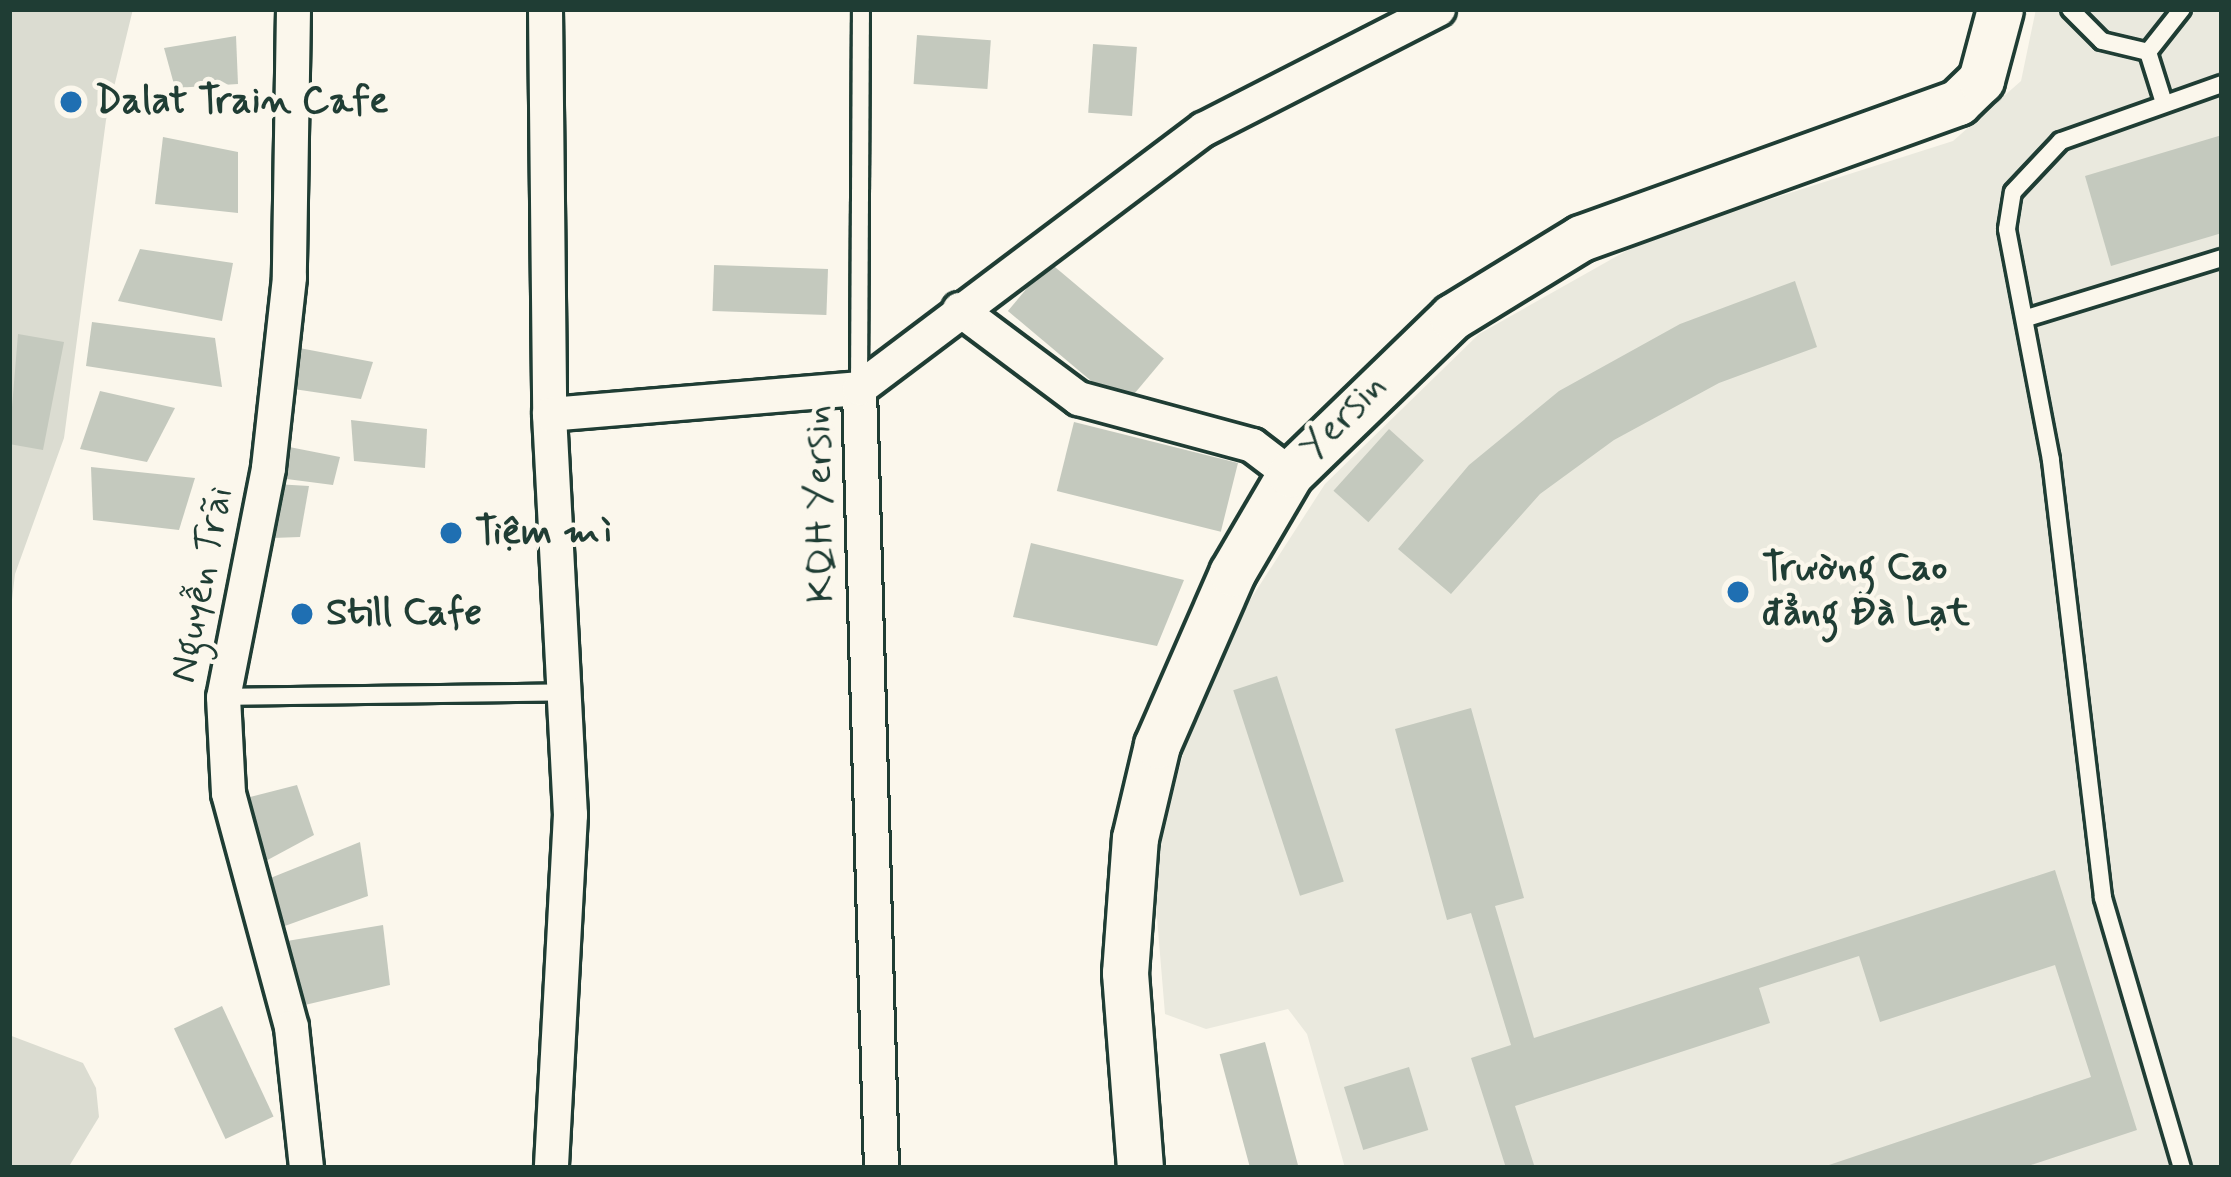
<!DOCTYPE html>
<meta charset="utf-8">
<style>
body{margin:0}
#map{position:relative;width:2231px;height:1177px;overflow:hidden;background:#fbf7ec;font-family:Mynerve,sans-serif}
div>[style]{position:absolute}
.built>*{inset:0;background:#eae9de}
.green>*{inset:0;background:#dbdcd1}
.building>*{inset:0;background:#c4c9be;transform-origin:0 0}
.roads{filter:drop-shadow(3px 0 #1f3d34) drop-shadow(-3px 0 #1f3d34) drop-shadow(0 3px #1f3d34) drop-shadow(0 -3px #1f3d34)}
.lane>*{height:16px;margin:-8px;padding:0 8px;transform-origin:8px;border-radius:8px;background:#fbf7ec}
.street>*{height:33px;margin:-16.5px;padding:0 16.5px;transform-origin:16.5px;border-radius:16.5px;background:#fbf7ec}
.secondary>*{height:45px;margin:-22.5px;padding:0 22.5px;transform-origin:22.5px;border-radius:22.5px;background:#fbf7ec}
.dots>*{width:33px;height:33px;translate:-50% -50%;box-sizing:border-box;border:6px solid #fbf7ec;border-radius:50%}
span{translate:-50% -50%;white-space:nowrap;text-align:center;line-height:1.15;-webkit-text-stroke:9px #fbf7ec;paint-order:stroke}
.poi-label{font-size:39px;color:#1f3d34;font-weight:700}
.left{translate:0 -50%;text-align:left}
.street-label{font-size:39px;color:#1f3d34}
.frame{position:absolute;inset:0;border:12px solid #1f3d34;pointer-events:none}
</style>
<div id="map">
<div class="built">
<i style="clip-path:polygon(2036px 9px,2222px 9px,2222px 1168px,1345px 1168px,1307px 1034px,1288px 1009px,1206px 1029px,1165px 1014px,1155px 894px,1162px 835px,1190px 727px,1234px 625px,1325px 484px,1479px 334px,1649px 238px,1953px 141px,2021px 81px)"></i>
</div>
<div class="green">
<i style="clip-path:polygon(9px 9px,133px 9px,106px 120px,64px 438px,15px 574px,9px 626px)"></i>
<i style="clip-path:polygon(9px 1035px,83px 1063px,96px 1088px,99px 1117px,68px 1168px,9px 1168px)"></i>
</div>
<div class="building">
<i style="left:917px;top:35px;width:74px;height:49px;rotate:4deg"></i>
<i style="clip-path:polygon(236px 36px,238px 84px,175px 88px,164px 48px)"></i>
<i style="left:1093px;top:44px;width:44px;height:69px;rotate:4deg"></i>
<i style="clip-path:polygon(2222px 135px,2222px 233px,2111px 266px,2085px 176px)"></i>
<i style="clip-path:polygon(163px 137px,238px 152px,238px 213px,155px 204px)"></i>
<i style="clip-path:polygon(140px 249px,233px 263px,222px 321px,118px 301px)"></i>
<i style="left:1049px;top:262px;width:150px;height:64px;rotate:40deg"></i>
<i style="left:828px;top:269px;width:46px;height:114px;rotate:92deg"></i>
<i style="clip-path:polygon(1795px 281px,1817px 347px,1719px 383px,1614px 440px,1540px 494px,1451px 594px,1398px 549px,1469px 465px,1559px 391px,1680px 324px)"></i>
<i style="clip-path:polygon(92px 322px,215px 338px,222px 387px,86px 366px)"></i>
<i style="clip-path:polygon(18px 334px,64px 342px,43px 450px,9px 444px)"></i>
<i style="clip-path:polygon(294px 347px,373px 362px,361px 399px,280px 387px)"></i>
<i style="clip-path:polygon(100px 391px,175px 408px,147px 462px,80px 449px)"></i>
<i style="clip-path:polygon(351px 420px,427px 429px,425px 468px,354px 461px)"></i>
<i style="left:1074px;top:422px;width:169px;height:71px;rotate:14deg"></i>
<i style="left:1389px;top:429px;width:47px;height:83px;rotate:42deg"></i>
<i style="clip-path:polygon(274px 444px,340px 457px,333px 485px,279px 478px)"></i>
<i style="clip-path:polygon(91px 467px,195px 478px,179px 530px,93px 520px)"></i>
<i style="clip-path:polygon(275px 484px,309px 486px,300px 537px,272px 538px)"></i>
<i style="clip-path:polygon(1031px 543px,1184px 580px,1157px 646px,1013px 617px)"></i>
<i style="left:1277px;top:676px;width:216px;height:46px;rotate:72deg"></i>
<i style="clip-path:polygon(1471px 708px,1524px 898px,1495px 906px,1534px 1038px,2055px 870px,2137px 1130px,2022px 1168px,1820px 1168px,2091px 1077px,2055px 965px,1880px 1022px,1859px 956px,1759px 988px,1770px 1023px,1515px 1106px,1535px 1168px,1506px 1168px,1471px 1058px,1511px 1045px,1471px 913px,1447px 920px,1395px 729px)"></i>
<i style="clip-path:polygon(297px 785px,314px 835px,262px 863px,242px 799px)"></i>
<i style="clip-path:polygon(360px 842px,368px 896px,282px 927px,263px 881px)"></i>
<i style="clip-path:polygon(383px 925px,390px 985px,292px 1008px,275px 943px)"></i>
<i style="left:222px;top:1006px;width:122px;height:53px;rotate:65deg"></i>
<i style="left:1265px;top:1042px;width:131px;height:47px;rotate:75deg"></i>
<i style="left:1409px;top:1067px;width:66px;height:68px;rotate:73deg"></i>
</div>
<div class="roads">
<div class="lane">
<i style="left:2070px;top:9px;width:45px;rotate:45deg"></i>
<i style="left:2102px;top:41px;width:47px;rotate:13.4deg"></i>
<i style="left:2148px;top:52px;width:55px;rotate:-51.7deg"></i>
<i style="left:2148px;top:52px;width:50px;rotate:72.6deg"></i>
<i style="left:2030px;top:317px;width:201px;rotate:-17.1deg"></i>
<i style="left:859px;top:387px;width:378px;rotate:-89.7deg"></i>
<i style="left:223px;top:697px;width:341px;rotate:-0.8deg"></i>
<i style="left:2182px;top:1168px;width:282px;rotate:-106.3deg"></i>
<i style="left:2103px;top:897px;width:440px;rotate:-96.8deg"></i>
<i style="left:2051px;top:460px;width:235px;rotate:-100.8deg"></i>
<i style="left:2007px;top:229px;width:37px;rotate:-81deg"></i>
<i style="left:2013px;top:192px;width:70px;rotate:-46.7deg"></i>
<i style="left:2061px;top:141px;width:171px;rotate:-19.5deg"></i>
</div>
<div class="street">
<i style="left:293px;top:9px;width:268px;rotate:90.9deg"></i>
<i style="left:289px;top:277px;width:192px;rotate:96.3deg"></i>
<i style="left:268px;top:468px;width:233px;rotate:101.1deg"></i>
<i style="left:223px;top:697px;width:96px;rotate:87deg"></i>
<i style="left:228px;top:793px;width:242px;rotate:74.9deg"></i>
<i style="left:291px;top:1027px;width:142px;rotate:83.9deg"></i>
<i style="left:545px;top:9px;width:405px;rotate:89.4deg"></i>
<i style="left:549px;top:414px;width:401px;rotate:87deg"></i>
<i style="left:570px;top:814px;width:355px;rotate:93.1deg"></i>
<i style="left:959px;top:309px;width:149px;rotate:36.8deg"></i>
<i style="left:1078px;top:398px;width:180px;rotate:15.1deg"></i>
<i style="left:1252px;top:445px;width:48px;rotate:37.3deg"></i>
<i style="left:549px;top:414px;width:311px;rotate:-4.8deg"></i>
<i style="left:881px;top:1168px;width:780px;rotate:-91.62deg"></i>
<i style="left:859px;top:388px;width:431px;rotate:-37deg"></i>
<i style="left:1203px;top:129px;width:264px;rotate:-27.1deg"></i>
</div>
<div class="secondary">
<i style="left:1140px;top:1168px;width:196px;rotate:-94.4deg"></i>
<i style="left:1125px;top:973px;width:135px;rotate:-85.8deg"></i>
<i style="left:1135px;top:838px;width:96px;rotate:-76.7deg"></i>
<i style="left:1157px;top:745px;width:188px;rotate:-66.4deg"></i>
<i style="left:1232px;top:573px;width:115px;rotate:-59.6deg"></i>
<i style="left:1290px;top:474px;width:226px;rotate:-44.1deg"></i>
<i style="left:1452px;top:317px;width:151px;rotate:-31.5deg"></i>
<i style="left:1581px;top:238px;width:401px;rotate:-19.8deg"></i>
<i style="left:1958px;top:102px;width:32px;rotate:-44deg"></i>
<i style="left:1981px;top:80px;width:73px;rotate:-75deg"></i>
</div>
</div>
<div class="dots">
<i style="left:71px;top:102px;background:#1f6fb2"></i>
<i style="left:451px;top:533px;background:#1f6fb2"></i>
<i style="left:1738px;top:592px;background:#1f6fb2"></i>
<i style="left:302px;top:614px;background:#1f6fb2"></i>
</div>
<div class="poi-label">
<span class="left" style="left:95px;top:102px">Dalat Train Cafe</span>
<span class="left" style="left:475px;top:533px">Tiệm mì</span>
<span class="left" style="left:1762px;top:592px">Trường Cao<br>đẳng Đà Lạt</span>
<span class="left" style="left:326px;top:614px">Still Cafe</span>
</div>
<div class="street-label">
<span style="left:1344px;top:418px;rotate:-46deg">Yersin</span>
<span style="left:821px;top:504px;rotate:-91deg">KQH Yersin</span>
<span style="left:203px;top:585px;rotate:-79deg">Nguyễn Trãi</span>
</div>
<div class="frame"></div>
</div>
